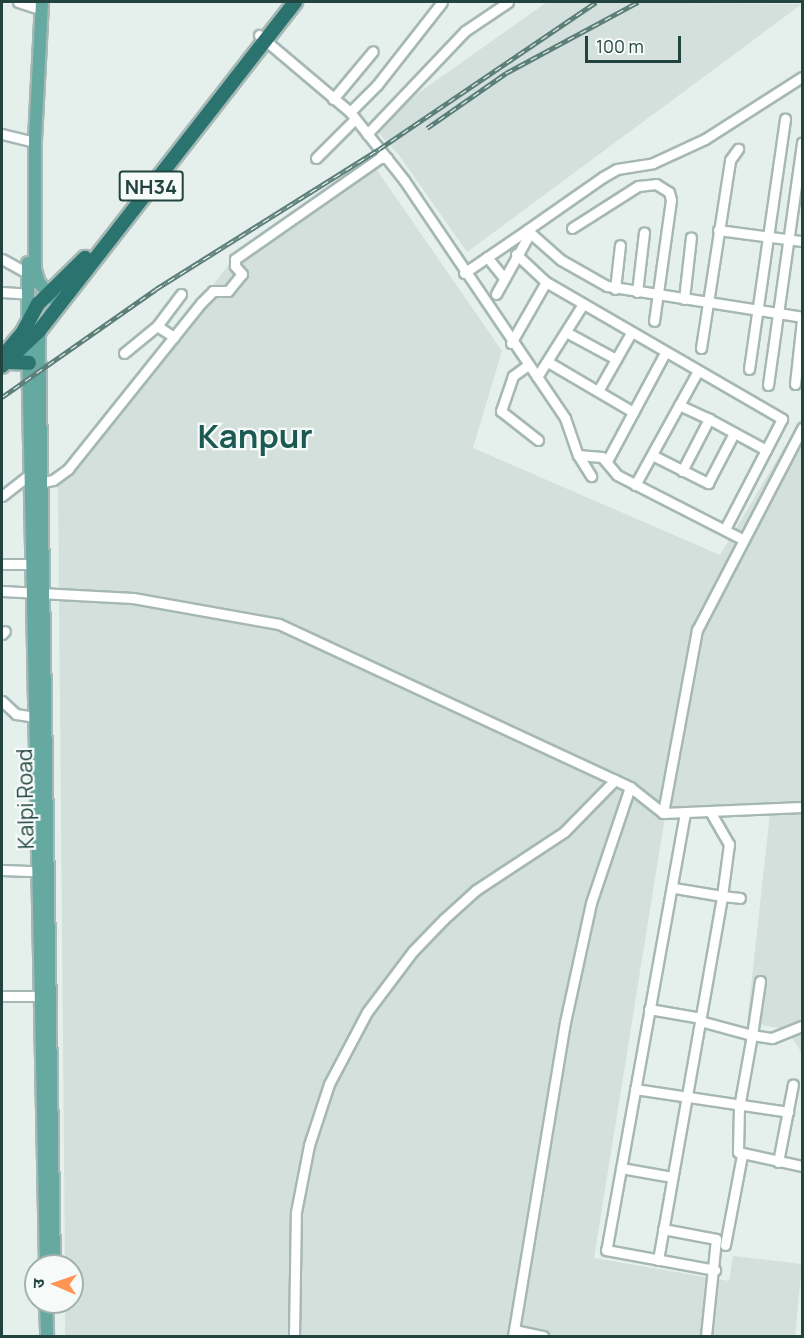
<!DOCTYPE html>
<meta charset="utf-8">
<style>
body{margin:0}
#map{position:relative;width:804px;height:1338px;overflow:hidden;background:#e5efec;font-family:Manrope,"Noto Sans Devanagari",sans-serif}
div>[style]{position:absolute}
.built>*{inset:0;background:#d3e0db}
.roads{filter:drop-shadow(2px 0 #a6b8b5) drop-shadow(-2px 0 #a6b8b5) drop-shadow(0 2px #a6b8b5) drop-shadow(0 -2px #a6b8b5)}
.minor>*{height:9px;margin:-4.5px;padding:0 4.5px;transform-origin:4.5px;border-radius:4.5px;background:#fff}
.major>*{height:12px;margin:-6px;padding:0 6px;transform-origin:6px;border-radius:6px;background:#65a9a1}
.highway>*{height:14px;margin:-7px;padding:0 7px;transform-origin:7px;border-radius:7px;background:#2a736e}
.rail>*{height:4.5px;margin-top:-2.25px;transform-origin:0;background:repeating-linear-gradient(90deg,#f6fbf9 0 7px,#5c7f7a 0 14px);box-sizing:border-box;border-block:2px solid #5c7f7a}
span{translate:-50% -50%;white-space:nowrap;text-align:center;line-height:1.15;-webkit-text-stroke:4.5px #f6fbf9;paint-order:stroke}
.shield-label span{padding:2px 4px;background:#f6fbf9;border:2px solid;border-radius:4px;-webkit-text-stroke-width:0}
.shield-label{font-size:20px;color:#21443f;font-weight:700}
.street-label{font-size:21px;color:#21443f}
.town-label{font-size:33px;color:#1b5952;font-weight:700}
.frame{position:absolute;inset:0;border:3px solid #21443f;pointer-events:none}
.north{position:absolute;left:24px;top:1254px;width:60px;height:60px;box-sizing:border-box;background:#f6fbf9;border:2px solid #a1b2af;border-radius:50%;rotate:272deg;font-size:16px;font-weight:700;line-height:24px;text-align:center;color:#21443f}
.north::after{content:'';display:block;margin:auto;width:21px;height:27px;background:#ff9453;clip-path:polygon(50% 0,100% 100%,50% 72%,0 100%)}
.scale{position:absolute;left:585px;top:36px;width:96px;height:27px;box-sizing:border-box;border:3px solid #21443f;border-top:0;padding-left:8px;font-size:18px;line-height:21px;white-space:nowrap;color:#21443f;-webkit-text-stroke:4px #f6fbf9;paint-order:stroke}
</style>
<div id="map">
<div class="built">
<i style="clip-path:polygon(547px 2px,802px 4px,467px 252px,399px 155px,372px 126px)"></i>
<i style="clip-path:polygon(372px 163px,502px 351px,473px 448px,720px 555px,802px 418px,802px 1053px,786px 1029px,747px 1023px,771px 804px,666px 810px,594px 1258px,729px 1281px,733px 1256px,802px 1264px,795px 1336px,65px 1336px,65px 1302px,72px 1302px,72px 1266px,65px 1266px,58px 481px,246px 243px)"></i>
</div>
<div class="roads">
<div class="minor">
<i style="left:18px;top:2px;width:25px;rotate:18deg"></i>
<i style="left:259px;top:35px;width:119px;rotate:40.2deg"></i>
<i style="left:350px;top:112px;width:87px;rotate:51.5deg"></i>
<i style="left:404px;top:180px;width:287px;rotate:55.9deg"></i>
<i style="left:565px;top:418px;width:39px;rotate:71deg"></i>
<i style="left:578px;top:455px;width:25px;rotate:58deg"></i>
<i style="left:333px;top:99px;width:62px;rotate:-50.2deg"></i>
<i style="left:350px;top:112px;width:38px;rotate:-45deg"></i>
<i style="left:377px;top:85px;width:105px;rotate:-51.9deg"></i>
<i style="left:2px;top:134px;width:34px;rotate:14deg"></i>
<i style="left:367px;top:134px;width:142px;rotate:-46.4deg"></i>
<i style="left:465px;top:31px;width:52px;rotate:-34deg"></i>
<i style="left:316px;top:158px;width:55px;rotate:-45deg"></i>
<i style="left:572px;top:228px;width:78px;rotate:-32.5deg"></i>
<i style="left:638px;top:186px;width:18px;rotate:-6deg"></i>
<i style="left:656px;top:184px;width:15px;rotate:32deg"></i>
<i style="left:669px;top:192px;width:8px;rotate:76deg"></i>
<i style="left:671px;top:200px;width:122px;rotate:98deg"></i>
<i style="left:527px;top:230px;width:93px;rotate:-34.9deg"></i>
<i style="left:603px;top:177px;width:16px;rotate:-30deg"></i>
<i style="left:617px;top:169px;width:36px;rotate:-9deg"></i>
<i style="left:653px;top:163px;width:57px;rotate:-24.8deg"></i>
<i style="left:705px;top:139px;width:115px;rotate:-32.6deg"></i>
<i style="left:718px;top:230px;width:85px;rotate:7.5deg"></i>
<i style="left:516px;top:254px;width:41px;rotate:43deg"></i>
<i style="left:546px;top:282px;width:273px;rotate:30.1deg"></i>
<i style="left:782px;top:419px;width:124px;rotate:117.4deg"></i>
<i style="left:487px;top:257px;width:27px;rotate:51deg"></i>
<i style="left:2px;top:259px;width:33px;rotate:29deg"></i>
<i style="left:464px;top:273px;width:76px;rotate:-34.3deg"></i>
<i style="left:527px;top:230px;width:45px;rotate:41.4deg"></i>
<i style="left:561px;top:260px;width:53px;rotate:29.5deg"></i>
<i style="left:607px;top:286px;width:197px;rotate:9deg"></i>
<i style="left:615px;top:289px;width:44px;rotate:-83.5deg"></i>
<i style="left:2px;top:292px;width:26px;rotate:4deg"></i>
<i style="left:637px;top:292px;width:60px;rotate:-83.3deg"></i>
<i style="left:496px;top:294px;width:70px;rotate:-60.9deg"></i>
<i style="left:684px;top:299px;width:62px;rotate:-83.6deg"></i>
<i style="left:566px;top:332px;width:57px;rotate:28.4deg"></i>
<i style="left:174px;top:337px;width:20px;rotate:-147deg"></i>
<i style="left:157px;top:326px;width:40px;rotate:-53deg"></i>
<i style="left:511px;top:343px;width:70px;rotate:-60.2deg"></i>
<i style="left:701px;top:348px;width:190px;rotate:-81.2deg"></i>
<i style="left:730px;top:160px;width:14px;rotate:-54deg"></i>
<i style="left:124px;top:353px;width:43px;rotate:-39.3deg"></i>
<i style="left:548px;top:362px;width:99px;rotate:30.5deg"></i>
<i style="left:528px;top:365px;width:19px;rotate:144deg"></i>
<i style="left:513px;top:376px;width:37px;rotate:109deg"></i>
<i style="left:501px;top:411px;width:47px;rotate:38.1deg"></i>
<i style="left:749px;top:369px;width:253px;rotate:-81.8deg"></i>
<i style="left:537px;top:377px;width:86px;rotate:-57.8deg"></i>
<i style="left:795px;top:384px;width:64px;rotate:-83.8deg"></i>
<i style="left:768px;top:385px;width:245px;rotate:-82deg"></i>
<i style="left:598px;top:391px;width:67px;rotate:-60.4deg"></i>
<i style="left:679px;top:405px;width:33px;rotate:25deg"></i>
<i style="left:578px;top:455px;width:24px;rotate:5deg"></i>
<i style="left:602px;top:457px;width:23px;rotate:50deg"></i>
<i style="left:617px;top:475px;width:140px;rotate:27.1deg"></i>
<i style="left:652px;top:455px;width:63px;rotate:26.6deg"></i>
<i style="left:708px;top:483px;width:56px;rotate:-62.5deg"></i>
<i style="left:607px;top:461px;width:123px;rotate:-61.8deg"></i>
<i style="left:682px;top:471px;width:59px;rotate:-62.6deg"></i>
<i style="left:709px;top:419px;width:65px;rotate:28.5deg"></i>
<i style="left:38px;top:483px;width:15px;rotate:-11deg"></i>
<i style="left:53px;top:480px;width:19px;rotate:-36deg"></i>
<i style="left:68px;top:469px;width:213px;rotate:-51.3deg"></i>
<i style="left:201px;top:303px;width:17px;rotate:-45deg"></i>
<i style="left:213px;top:291px;width:15px"></i>
<i style="left:228px;top:291px;width:22px;rotate:-51deg"></i>
<i style="left:242px;top:274px;width:11px;rotate:-131deg"></i>
<i style="left:235px;top:266px;width:7px;rotate:-90deg"></i>
<i style="left:235px;top:259px;width:177px;rotate:-34.9deg"></i>
<i style="left:380px;top:158px;width:7px"></i>
<i style="left:635px;top:485px;width:130px;rotate:-61.1deg"></i>
<i style="left:2px;top:496px;width:39px;rotate:-38deg"></i>
<i style="left:2px;top:564px;width:30px"></i>
<i style="left:2px;top:591px;width:131px;rotate:3.1deg"></i>
<i style="left:133px;top:598px;width:148px;rotate:10.1deg"></i>
<i style="left:279px;top:624px;width:387px;rotate:24.9deg"></i>
<i style="left:630px;top:787px;width:122px;rotate:108.6deg"></i>
<i style="left:591px;top:903px;width:122px;rotate:102.3deg"></i>
<i style="left:565px;top:1022px;width:318px;rotate:99.4deg"></i>
<i style="left:2px;top:634px;width:4px;rotate:-45deg"></i>
<i style="left:2px;top:701px;width:19px;rotate:43deg"></i>
<i style="left:16px;top:714px;width:25px;rotate:9deg"></i>
<i style="left:630px;top:787px;width:42px;rotate:38.2deg"></i>
<i style="left:663px;top:813px;width:186px;rotate:-79.5deg"></i>
<i style="left:697px;top:630px;width:228px;rotate:-62.5deg"></i>
<i style="left:663px;top:813px;width:139px;rotate:-2.5deg"></i>
<i style="left:685px;top:813px;width:444px;rotate:100.2deg"></i>
<i style="left:606px;top:1250px;width:111px;rotate:10.4deg"></i>
<i style="left:711px;top:813px;width:36px;rotate:60deg"></i>
<i style="left:729px;top:844px;width:52px;rotate:97.7deg"></i>
<i style="left:722px;top:896px;width:18px;rotate:6deg"></i>
<i style="left:2px;top:870px;width:34px;rotate:2deg"></i>
<i style="left:760px;top:981px;width:55px;rotate:98.4deg"></i>
<i style="left:752px;top:1035px;width:20px;rotate:9deg"></i>
<i style="left:772px;top:1038px;width:32px;rotate:-22deg"></i>
<i style="left:2px;top:996px;width:37px"></i>
<i style="left:649px;top:1009px;width:53px;rotate:9.8deg"></i>
<i style="left:700px;top:1021px;width:54px;rotate:15.1deg"></i>
<i style="left:752px;top:1035px;width:73px;rotate:100.2deg"></i>
<i style="left:739px;top:1107px;width:45px;rotate:91.3deg"></i>
<i style="left:738px;top:1152px;width:66px;rotate:12.3deg"></i>
<i style="left:635px;top:1089px;width:155px;rotate:8.5deg"></i>
<i style="left:778px;top:1162px;width:79px;rotate:-79.1deg"></i>
<i style="left:621px;top:1168px;width:52px;rotate:10deg"></i>
<i style="left:663px;top:1229px;width:54px;rotate:10.7deg"></i>
<i style="left:716px;top:1239px;width:98px;rotate:95.9deg"></i>
<i style="left:725px;top:1245px;width:92px;rotate:-79.3deg"></i>
<i style="left:658px;top:1260px;width:370px;rotate:-80deg"></i>
<i style="left:722px;top:896px;width:49px;rotate:-170.5deg"></i>
<i style="left:514px;top:1330px;width:30px;rotate:12deg"></i>
<i style="left:294px;top:1336px;width:124px;rotate:-89.1deg"></i>
<i style="left:296px;top:1212px;width:68px;rotate:-79deg"></i>
<i style="left:309px;top:1145px;width:64px;rotate:-71.8deg"></i>
<i style="left:329px;top:1084px;width:81px;rotate:-62.2deg"></i>
<i style="left:367px;top:1012px;width:76px;rotate:-53deg"></i>
<i style="left:413px;top:951px;width:45px;rotate:-45.9deg"></i>
<i style="left:444px;top:919px;width:43px;rotate:-42.2deg"></i>
<i style="left:476px;top:890px;width:105px;rotate:-33.4deg"></i>
<i style="left:564px;top:832px;width:73px;rotate:-45.6deg"></i>
</div>
<div class="major">
<i style="left:42px;top:2px;width:140px;rotate:92.9deg"></i>
<i style="left:35px;top:142px;width:128px;rotate:90deg"></i>
<i style="left:35px;top:270px;width:14px;rotate:73deg"></i>
<i style="left:39px;top:283px;width:22px;rotate:47deg"></i>
<i style="left:28px;top:263px;width:58px;rotate:90deg"></i>
<i style="left:39px;top:331px;width:935px;rotate:89.08deg"></i>
<i style="left:25px;top:335px;width:9px;rotate:69deg"></i>
<i style="left:28px;top:343px;width:923px;rotate:88.88deg"></i>
<i style="left:46px;top:1302px;width:34px;rotate:88deg"></i>
</div>
<div class="highway">
<i style="left:8px;top:350px;width:23px;rotate:-50deg"></i>
<i style="left:23px;top:332px;width:32px;rotate:-62deg"></i>
<i style="left:38px;top:304px;width:66px;rotate:-44.4deg"></i>
<i style="left:6px;top:362px;width:23px;rotate:2deg"></i>
<i style="left:2px;top:366px;width:51px;rotate:-43.4deg"></i>
<i style="left:39px;top:331px;width:417px;rotate:-52.1deg"></i>
</div>
</div>
<div class="rail">
<i style="left:427px;top:128px;width:96px;rotate:-34.8deg"></i>
<i style="left:506px;top:73px;width:150px;rotate:-28.3deg"></i>
<i style="left:2px;top:397px;width:188px;rotate:-35deg"></i>
<i style="left:156px;top:289px;width:263px;rotate:-32.1deg"></i>
<i style="left:379px;top:149px;width:262px;rotate:-34.1deg"></i>
</div>
<div class="shield-label">
<span style="left:151px;top:186px">NH34</span>
</div>
<div class="street-label">
<span style="left:25px;top:799px;rotate:-91deg">Kalpi Road</span>
</div>
<div class="town-label">
<span style="left:255px;top:436px">Kanpur</span>
</div>
<div class="frame"></div>
<div class="north">उ</div>
<div class="scale">100 m</div>
</div>
